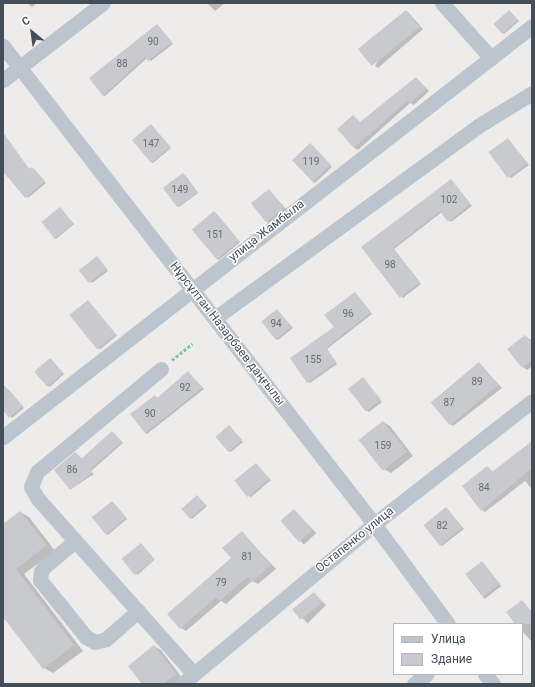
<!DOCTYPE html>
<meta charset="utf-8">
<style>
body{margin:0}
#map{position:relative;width:535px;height:687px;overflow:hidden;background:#eeebeb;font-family:Roboto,sans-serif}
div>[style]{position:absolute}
.shadow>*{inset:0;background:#0003;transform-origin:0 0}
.building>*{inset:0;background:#c8cad0;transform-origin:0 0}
.path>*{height:2.5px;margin-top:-1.25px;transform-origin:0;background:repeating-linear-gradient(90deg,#73c8a0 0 3px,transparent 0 5px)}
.minor>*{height:15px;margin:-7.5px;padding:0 7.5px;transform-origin:7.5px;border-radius:7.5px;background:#bcc5ce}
span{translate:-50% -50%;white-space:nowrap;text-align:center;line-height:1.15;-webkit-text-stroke:3px #fff;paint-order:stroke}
.number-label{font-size:10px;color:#656d76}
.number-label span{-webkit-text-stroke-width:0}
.street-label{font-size:12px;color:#444e58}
.frame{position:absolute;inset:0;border:4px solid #444e58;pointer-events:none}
.legend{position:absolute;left:393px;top:623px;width:130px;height:52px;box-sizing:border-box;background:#fff;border:1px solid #b4b8bc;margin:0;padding:5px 7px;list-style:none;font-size:12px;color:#444e58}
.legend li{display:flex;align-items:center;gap:8px;height:20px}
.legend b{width:20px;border:1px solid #b4b8bc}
.north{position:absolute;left:12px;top:12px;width:40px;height:40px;-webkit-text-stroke:3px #fff;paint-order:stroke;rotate:331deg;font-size:11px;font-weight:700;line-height:16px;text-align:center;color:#444e58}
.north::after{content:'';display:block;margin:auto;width:14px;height:18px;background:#444e58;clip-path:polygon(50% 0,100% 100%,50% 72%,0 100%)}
</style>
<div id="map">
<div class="shadow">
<i style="clip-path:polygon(27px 3px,37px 3px,32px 7px)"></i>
<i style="clip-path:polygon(207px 3px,225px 3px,215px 11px)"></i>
<i style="clip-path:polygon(407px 11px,423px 29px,378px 68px,375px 66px)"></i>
<i style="clip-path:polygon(509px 11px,519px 21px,504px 34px,502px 33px)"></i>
<i style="clip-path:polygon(157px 25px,173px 44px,151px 61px,147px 58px,105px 96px,103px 95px)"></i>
<i style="clip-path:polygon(416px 78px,429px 91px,414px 105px,410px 103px,358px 150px,354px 148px,353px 116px,361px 123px)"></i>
<i style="clip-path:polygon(151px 126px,171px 148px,153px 163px,151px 162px)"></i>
<i style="clip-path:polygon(508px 139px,529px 165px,511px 178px,509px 177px)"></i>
<i style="clip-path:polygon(9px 142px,30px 170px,34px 169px,46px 183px,28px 198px,3px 172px,3px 147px)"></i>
<i style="clip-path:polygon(312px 145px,332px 167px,315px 183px,313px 182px)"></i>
<i style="clip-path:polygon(185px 175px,198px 193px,179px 207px,177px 206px)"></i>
<i style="clip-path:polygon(453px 182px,472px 206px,451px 222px,442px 212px,394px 249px,421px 284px,403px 298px,362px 247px)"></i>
<i style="clip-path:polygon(269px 190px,287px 210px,270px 224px,266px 221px)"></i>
<i style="clip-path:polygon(60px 208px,74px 224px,56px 239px,54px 238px)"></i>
<i style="clip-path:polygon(216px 213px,240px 242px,219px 260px,217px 259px)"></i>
<i style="clip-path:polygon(99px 259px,108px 271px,92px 283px,90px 282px)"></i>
<i style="clip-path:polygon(355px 293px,372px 314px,327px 349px,337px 364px,310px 383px,308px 382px)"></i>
<i style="left:88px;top:301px;width:45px;height:22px;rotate:50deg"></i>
<i style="clip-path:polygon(277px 310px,293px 328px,278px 340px,276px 339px)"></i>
<i style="clip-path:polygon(525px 336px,532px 341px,532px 366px,527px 370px,523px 367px)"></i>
<i style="clip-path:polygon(51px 359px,64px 374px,50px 387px,48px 386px)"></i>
<i style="clip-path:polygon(479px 363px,502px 388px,453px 426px,448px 423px)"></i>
<i style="clip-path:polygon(188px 372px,204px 389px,147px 434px,145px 433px,155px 396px,158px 398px)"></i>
<i style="clip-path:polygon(363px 378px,382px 402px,369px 412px,367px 411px)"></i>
<i style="clip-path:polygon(9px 390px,24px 408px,12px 418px,3px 409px,3px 392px)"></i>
<i style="clip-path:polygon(383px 422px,390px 426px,413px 456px,391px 473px,384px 469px,360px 440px)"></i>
<i style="clip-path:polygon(231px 428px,243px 442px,231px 452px,229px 451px)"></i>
<i style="clip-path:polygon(113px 432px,123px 443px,91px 471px,94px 474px,71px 489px,55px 470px,76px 453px,82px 459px)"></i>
<i style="clip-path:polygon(532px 446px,532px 489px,525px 481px,485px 512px,482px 510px,488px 467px,493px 472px)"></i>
<i style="clip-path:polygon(258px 466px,271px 480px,251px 497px,249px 496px)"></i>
<i style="clip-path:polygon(197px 496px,207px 506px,192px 519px,190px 518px)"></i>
<i style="clip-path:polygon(114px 503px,127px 519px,108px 535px,106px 534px)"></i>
<i style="clip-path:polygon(446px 508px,464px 529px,442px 546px,440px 545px)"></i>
<i style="left:294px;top:510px;width:32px;height:17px;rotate:46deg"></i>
<i style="clip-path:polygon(20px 512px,29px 517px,55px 551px,24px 574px,83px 651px,53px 673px,44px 668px,3px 615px,3px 526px)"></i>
<i style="clip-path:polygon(242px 533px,276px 569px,258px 584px,252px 581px,226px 604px,221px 601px,186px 631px,181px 628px,232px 558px)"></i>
<i style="left:143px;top:546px;width:18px;height:23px;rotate:49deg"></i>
<i style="left:484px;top:564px;width:28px;height:21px;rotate:52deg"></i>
<i style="left:314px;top:593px;width:17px;height:26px;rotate:45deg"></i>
<i style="clip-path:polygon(522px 601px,532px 612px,532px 642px,522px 631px,522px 624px,516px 624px)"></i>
<i style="clip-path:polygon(154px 646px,161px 650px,182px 678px,174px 684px,144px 684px)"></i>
</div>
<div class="building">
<i style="left:406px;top:10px;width:22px;height:62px;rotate:51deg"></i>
<i style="left:509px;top:10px;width:13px;height:21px;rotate:48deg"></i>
<i style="clip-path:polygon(157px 24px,172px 42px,148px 61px,145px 57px,103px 96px,89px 78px)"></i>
<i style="clip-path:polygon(416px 77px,426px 89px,410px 103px,407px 101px,354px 148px,337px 129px,353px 115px,360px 122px)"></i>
<i style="left:151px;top:124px;width:30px;height:25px;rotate:50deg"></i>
<i style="clip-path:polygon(3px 132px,29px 169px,32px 167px,45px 181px,25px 198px,3px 171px)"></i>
<i style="left:508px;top:138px;width:32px;height:24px;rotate:54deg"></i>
<i style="left:310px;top:143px;width:30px;height:25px;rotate:46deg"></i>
<i style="left:183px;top:173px;width:24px;height:25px;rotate:54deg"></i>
<i style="clip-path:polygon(451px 179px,470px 204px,448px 222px,440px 211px,393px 248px,420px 282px,400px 298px,361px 247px)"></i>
<i style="left:269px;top:189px;width:24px;height:23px;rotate:52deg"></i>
<i style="left:60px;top:207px;width:21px;height:24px;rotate:51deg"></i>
<i style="left:214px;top:211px;width:39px;height:29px;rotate:50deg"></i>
<i style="left:97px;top:256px;width:16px;height:23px;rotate:52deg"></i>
<i style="clip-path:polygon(355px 292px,371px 312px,326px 348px,336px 362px,307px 383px,290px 358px,334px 327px,324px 315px)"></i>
<i style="left:88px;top:300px;width:44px;height:24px;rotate:51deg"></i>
<i style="left:277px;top:309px;width:23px;height:20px;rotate:52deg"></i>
<i style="clip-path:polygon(525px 335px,532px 343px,532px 360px,522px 368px,507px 349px)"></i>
<i style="left:50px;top:358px;width:20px;height:21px;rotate:49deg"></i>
<i style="left:479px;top:362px;width:30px;height:63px;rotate:50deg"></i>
<i style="clip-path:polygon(188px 371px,202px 388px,145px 433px,130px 414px,155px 395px,157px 398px)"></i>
<i style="left:363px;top:377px;width:29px;height:19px;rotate:52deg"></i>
<i style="clip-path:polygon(3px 384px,23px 406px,9px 418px,3px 410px)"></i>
<i style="left:383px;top:421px;width:39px;height:31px;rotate:52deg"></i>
<i style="left:229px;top:425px;width:20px;height:18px;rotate:49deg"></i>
<i style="clip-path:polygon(112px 431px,122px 442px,90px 469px,92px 473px,70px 490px,54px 470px,75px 452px,81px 459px)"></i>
<i style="clip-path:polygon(532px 441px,532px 468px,481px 511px,462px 486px,487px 466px,492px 472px)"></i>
<i style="left:256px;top:463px;width:21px;height:28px;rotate:51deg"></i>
<i style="left:197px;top:495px;width:13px;height:21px;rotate:48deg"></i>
<i style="left:112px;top:501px;width:22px;height:26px;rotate:51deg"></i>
<i style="left:446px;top:507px;width:26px;height:29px;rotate:51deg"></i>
<i style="left:294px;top:509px;width:28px;height:18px;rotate:49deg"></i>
<i style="clip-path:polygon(20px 511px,47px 545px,16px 569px,74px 645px,43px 669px,3px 617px,3px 524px)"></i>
<i style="clip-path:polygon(242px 531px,271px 565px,252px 582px,247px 577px,220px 601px,216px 597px,180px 629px,167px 614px,231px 558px,222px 548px)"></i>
<i style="left:141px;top:543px;width:21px;height:25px;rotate:51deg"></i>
<i style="left:482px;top:561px;width:29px;height:21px;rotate:52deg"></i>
<i style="left:314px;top:592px;width:13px;height:28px;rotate:51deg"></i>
<i style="clip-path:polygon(522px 600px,532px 612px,532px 624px,515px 624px,506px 612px)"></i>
<i style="clip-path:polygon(154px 645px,176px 674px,163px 684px,142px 684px,128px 666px)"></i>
</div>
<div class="path">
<i style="left:172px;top:360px;width:26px;rotate:-39deg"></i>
</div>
<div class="minor">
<i style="left:442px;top:3px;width:74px;rotate:48.3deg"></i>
<i style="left:3px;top:46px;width:605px;rotate:52.18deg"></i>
<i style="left:374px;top:524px;width:124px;rotate:53.5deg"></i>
<i style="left:3px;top:80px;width:126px;rotate:-37.6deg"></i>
<i style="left:215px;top:318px;width:326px;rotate:-36.1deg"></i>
<i style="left:478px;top:126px;width:63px;rotate:-31.4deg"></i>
<i style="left:161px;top:369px;width:161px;rotate:140.3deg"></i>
<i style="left:37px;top:472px;width:16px;rotate:112deg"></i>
<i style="left:31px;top:487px;width:14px;rotate:60deg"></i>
<i style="left:38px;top:499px;width:234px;rotate:48.3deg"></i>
<i style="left:3px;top:437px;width:670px;rotate:-37.84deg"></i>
<i style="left:75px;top:541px;width:39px;rotate:140deg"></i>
<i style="left:45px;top:566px;width:6px;rotate:129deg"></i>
<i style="left:41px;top:571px;width:9px;rotate:96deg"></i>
<i style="left:40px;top:580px;width:73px;rotate:51.1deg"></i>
<i style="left:86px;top:637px;width:10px;rotate:29deg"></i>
<i style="left:95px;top:642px;width:11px;rotate:-15deg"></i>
<i style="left:106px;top:639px;width:43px;rotate:-41.2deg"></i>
<i style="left:485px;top:674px;width:13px;rotate:51deg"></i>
<i style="left:182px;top:684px;width:250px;rotate:-39.8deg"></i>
<i style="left:374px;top:524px;width:200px;rotate:-37.9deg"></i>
<i style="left:414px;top:684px;width:16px;rotate:-38deg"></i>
</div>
<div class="number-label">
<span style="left:153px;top:42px">90</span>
<span style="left:122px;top:64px">88</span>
<span style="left:151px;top:144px">147</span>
<span style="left:311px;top:162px">119</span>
<span style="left:180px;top:190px">149</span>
<span style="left:449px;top:200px">102</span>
<span style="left:215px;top:235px">151</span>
<span style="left:390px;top:265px">98</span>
<span style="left:348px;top:314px">96</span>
<span style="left:276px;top:324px">94</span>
<span style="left:313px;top:360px">155</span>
<span style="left:477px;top:382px">89</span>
<span style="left:185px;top:388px">92</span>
<span style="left:449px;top:403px">87</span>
<span style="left:150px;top:414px">90</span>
<span style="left:383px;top:446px">159</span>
<span style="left:72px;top:470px">86</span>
<span style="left:484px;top:488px">84</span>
<span style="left:442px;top:526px">82</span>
<span style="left:247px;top:557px">81</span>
<span style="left:221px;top:583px">79</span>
</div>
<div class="street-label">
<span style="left:267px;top:231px;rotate:-38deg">улица Жамбыла</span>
<span style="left:227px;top:334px;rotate:52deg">Нұрсұлтан Назарбаев даңғылы</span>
<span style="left:355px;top:540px;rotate:-39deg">Остапенко улица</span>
</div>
<div class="frame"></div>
<ul class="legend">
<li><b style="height:5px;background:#bcc5ce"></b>Улица</li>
<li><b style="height:11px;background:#c8cad0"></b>Здание</li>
</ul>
<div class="north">С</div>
</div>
